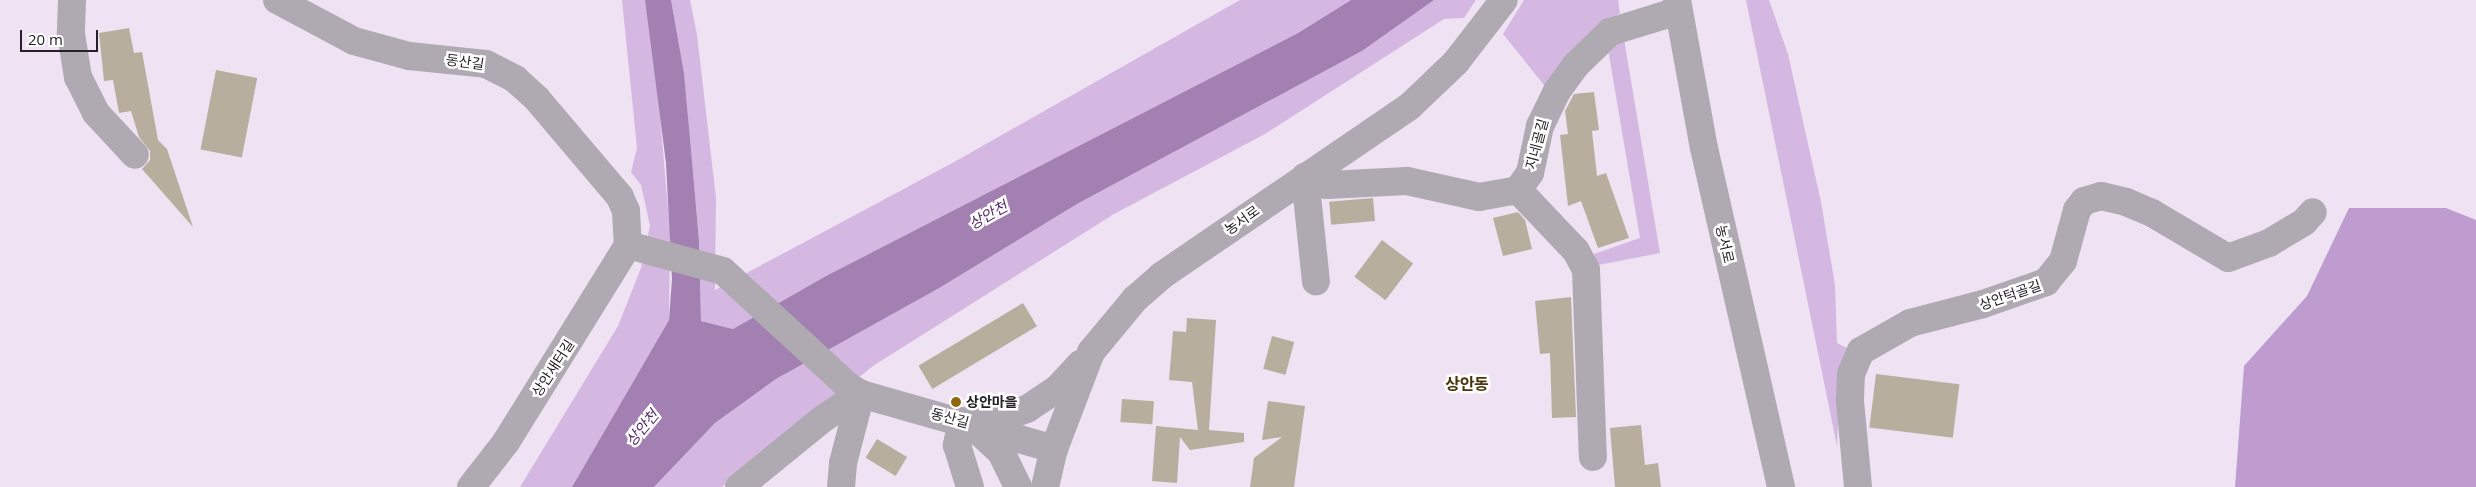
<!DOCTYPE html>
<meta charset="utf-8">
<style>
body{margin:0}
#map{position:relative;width:2476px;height:487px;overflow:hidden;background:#eee2f3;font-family:"Open Sans","Noto Sans KR",sans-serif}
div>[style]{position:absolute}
.green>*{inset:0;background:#d5b8e2}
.forest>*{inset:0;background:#bf9ccf}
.water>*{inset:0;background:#a280b1}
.building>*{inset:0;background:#b8ae9e;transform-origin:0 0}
.minor>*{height:28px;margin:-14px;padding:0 14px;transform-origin:14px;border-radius:14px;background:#afaab2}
.tertiary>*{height:28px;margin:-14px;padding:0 14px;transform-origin:14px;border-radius:14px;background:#afaab2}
.dots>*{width:14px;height:14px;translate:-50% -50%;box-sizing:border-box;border:2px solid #fff;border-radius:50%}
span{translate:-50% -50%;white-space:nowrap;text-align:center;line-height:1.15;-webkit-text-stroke:5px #fff;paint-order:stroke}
.street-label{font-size:14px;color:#252127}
.poi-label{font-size:14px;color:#252127;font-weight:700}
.left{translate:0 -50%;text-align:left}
.water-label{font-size:15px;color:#562a69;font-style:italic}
.quarter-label{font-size:16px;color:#49360f;font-weight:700}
.scale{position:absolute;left:20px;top:30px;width:78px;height:22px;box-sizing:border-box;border:2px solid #252127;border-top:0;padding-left:6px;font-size:15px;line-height:18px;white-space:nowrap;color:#252127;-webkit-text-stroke:4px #fff;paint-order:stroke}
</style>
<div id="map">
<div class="green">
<i style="clip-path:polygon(622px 0,645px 0,656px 69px,670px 232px,669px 320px,572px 487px,520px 487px,618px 326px,641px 268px,650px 226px,641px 185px,631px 172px,637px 148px)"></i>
<i style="clip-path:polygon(671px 0,690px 0,697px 35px,716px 198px,715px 290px,956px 161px,1240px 0,1351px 0,1298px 33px,826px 276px,733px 329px,701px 321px,699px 241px,691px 149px,684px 73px)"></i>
<i style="clip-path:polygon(1434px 0,1476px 0,1464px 18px,1444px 19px,1265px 134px,1114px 214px,873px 366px,722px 487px,654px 487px,715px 423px,776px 379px,941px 287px,1077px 204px,1362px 51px)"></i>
<i style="clip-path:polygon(1524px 0,1618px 0,1620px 13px,1600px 26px,1548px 90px,1503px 34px)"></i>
<i style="clip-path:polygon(1746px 0,1769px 0,1788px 54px,1821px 202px,1835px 285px,1837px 343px,1849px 349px,1840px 382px,1837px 446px)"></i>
<i style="clip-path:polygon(1624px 39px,1660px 253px,1593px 266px,1591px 255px,1640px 238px,1608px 49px)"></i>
</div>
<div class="forest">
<i style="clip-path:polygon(2349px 208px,2446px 208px,2476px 220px,2476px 487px,2235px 487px,2244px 366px,2307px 296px)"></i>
</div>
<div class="water">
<i style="clip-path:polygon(645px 0,671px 0,684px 73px,691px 149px,699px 241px,701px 321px,733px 329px,826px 276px,1298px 33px,1351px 0,1434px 0,1362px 51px,1077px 204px,941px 287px,776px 379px,715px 423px,654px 487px,572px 487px,669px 320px,672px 279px,666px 163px)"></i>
</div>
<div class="building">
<i style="clip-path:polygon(129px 28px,134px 53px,142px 52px,158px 140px,167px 149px,193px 227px,142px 169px,150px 160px,150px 151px,139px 137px,131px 111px,119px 113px,113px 80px,104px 81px,99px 33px)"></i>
<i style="left:216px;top:70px;width:42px;height:81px;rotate:11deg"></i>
<i style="clip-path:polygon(1594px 92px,1599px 130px,1592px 131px,1597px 176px,1606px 173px,1629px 238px,1598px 248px,1581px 201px,1568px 206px,1560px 135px,1568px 134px,1565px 111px,1574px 94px)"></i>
<i style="left:1373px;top:198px;width:23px;height:44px;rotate:85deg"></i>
<i style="clip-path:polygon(1518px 212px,1525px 220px,1532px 249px,1503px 256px,1493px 218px)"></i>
<i style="left:1382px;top:240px;width:39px;height:46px;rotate:37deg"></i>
<i style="clip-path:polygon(1571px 297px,1576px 417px,1552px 418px,1550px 353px,1540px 354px,1535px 301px)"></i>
<i style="left:1023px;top:303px;width:27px;height:122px;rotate:59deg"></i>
<i style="clip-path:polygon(1187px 318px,1216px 320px,1209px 430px,1244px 433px,1244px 442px,1190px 450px,1180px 437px,1177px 483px,1152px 481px,1156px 426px,1198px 430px,1192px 382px,1169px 380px,1173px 331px,1186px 332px)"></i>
<i style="left:1272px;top:336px;width:23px;height:34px;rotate:15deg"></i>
<i style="left:1876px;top:374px;width:84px;height:54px;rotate:7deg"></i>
<i style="left:1122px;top:399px;width:32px;height:23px;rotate:4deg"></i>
<i style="clip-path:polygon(1268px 401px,1305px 406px,1294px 487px,1250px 487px,1254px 458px,1282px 437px,1262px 440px)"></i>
<i style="clip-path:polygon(1641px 425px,1645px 465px,1658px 463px,1661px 487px,1615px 487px,1610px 428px)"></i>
<i style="left:877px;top:439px;width:35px;height:22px;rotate:31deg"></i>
</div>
<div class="minor">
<i style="left:72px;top:0;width:34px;rotate:92deg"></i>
<i style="left:71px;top:34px;width:44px;rotate:80.8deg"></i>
<i style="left:78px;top:77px;width:40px;rotate:63.4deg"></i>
<i style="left:96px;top:113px;width:57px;rotate:47.1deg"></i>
<i style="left:277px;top:0;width:87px;rotate:28deg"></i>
<i style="left:354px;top:41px;width:57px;rotate:15.3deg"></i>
<i style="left:409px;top:56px;width:77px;rotate:5.9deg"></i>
<i style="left:486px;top:64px;width:33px;rotate:27deg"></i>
<i style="left:515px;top:79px;width:30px;rotate:42deg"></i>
<i style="left:537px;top:99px;width:128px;rotate:49.7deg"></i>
<i style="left:620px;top:197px;width:15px;rotate:67deg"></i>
<i style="left:626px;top:211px;width:34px;rotate:87deg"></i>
<i style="left:1305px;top:177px;width:23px;rotate:20deg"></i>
<i style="left:1327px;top:185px;width:80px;rotate:-2.9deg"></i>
<i style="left:1407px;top:181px;width:74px;rotate:12.5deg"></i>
<i style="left:1479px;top:197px;width:40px;rotate:-10deg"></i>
<i style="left:1518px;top:190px;width:21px;rotate:-55deg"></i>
<i style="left:1530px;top:173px;width:48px;rotate:-78deg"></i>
<i style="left:1540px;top:126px;width:39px;rotate:-64deg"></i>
<i style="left:1557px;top:91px;width:31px;rotate:-54deg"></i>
<i style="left:1575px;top:66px;width:49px;rotate:-44.2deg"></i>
<i style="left:1610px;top:32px;width:71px;rotate:-17.2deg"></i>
<i style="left:1305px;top:177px;width:105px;rotate:84deg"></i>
<i style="left:1518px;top:190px;width:84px;rotate:46.4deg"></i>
<i style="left:1576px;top:251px;width:21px;rotate:62deg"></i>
<i style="left:1586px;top:270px;width:187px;rotate:87.9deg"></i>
<i style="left:962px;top:421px;width:25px;rotate:102deg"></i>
<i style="left:957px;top:445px;width:44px;rotate:72.8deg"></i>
<i style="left:739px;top:487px;width:109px;rotate:-39.1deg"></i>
<i style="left:824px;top:418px;width:44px;rotate:-33deg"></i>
<i style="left:841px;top:487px;width:24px;rotate:-85deg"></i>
<i style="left:843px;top:463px;width:71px;rotate:-75.4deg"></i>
<i style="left:1858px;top:487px;width:87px;rotate:-95.3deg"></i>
<i style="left:1850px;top:400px;width:26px;rotate:-88deg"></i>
<i style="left:1851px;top:374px;width:25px;rotate:-67deg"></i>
<i style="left:1861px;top:351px;width:56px;rotate:-29.7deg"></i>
<i style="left:1910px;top:323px;width:75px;rotate:-14.6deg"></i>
<i style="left:1983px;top:304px;width:67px;rotate:-19.2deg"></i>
<i style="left:2046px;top:282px;width:27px;rotate:-51deg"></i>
<i style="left:2063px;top:261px;width:53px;rotate:-74.6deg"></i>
<i style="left:2077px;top:210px;width:11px;rotate:-52deg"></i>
<i style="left:2084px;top:201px;width:18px;rotate:-16deg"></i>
<i style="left:2101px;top:196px;width:26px;rotate:13deg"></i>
<i style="left:2126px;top:202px;width:28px;rotate:23deg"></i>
<i style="left:2152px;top:213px;width:88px;rotate:30.6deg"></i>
<i style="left:2228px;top:258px;width:44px;rotate:-20.1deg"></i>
<i style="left:2269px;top:243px;width:41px;rotate:-31deg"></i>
<i style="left:2304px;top:222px;width:13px;rotate:-48deg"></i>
</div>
<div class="tertiary">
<i style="left:1677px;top:0;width:150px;rotate:79.7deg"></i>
<i style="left:1704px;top:148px;width:348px;rotate:77.2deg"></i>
<i style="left:975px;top:423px;width:23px;rotate:-7deg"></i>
<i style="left:998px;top:420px;width:31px;rotate:-21deg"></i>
<i style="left:1027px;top:409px;width:37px;rotate:-34deg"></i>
<i style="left:1058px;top:388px;width:33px;rotate:-47deg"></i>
<i style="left:974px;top:427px;width:37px;rotate:43deg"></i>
<i style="left:1001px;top:452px;width:39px;rotate:64deg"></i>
<i style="left:471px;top:487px;width:57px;rotate:-52.1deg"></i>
<i style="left:506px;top:442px;width:232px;rotate:-58.2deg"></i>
<i style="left:628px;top:245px;width:98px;rotate:15.3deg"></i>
<i style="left:723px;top:271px;width:170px;rotate:42.6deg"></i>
<i style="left:848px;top:386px;width:15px;rotate:32deg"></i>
<i style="left:861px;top:394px;width:201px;rotate:15.9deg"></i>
<i style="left:1045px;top:487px;width:39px;rotate:-77deg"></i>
<i style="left:1054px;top:449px;width:104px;rotate:-69.1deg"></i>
<i style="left:1091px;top:352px;width:69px;rotate:-50.3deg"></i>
<i style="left:1135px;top:299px;width:35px;rotate:-41deg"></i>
<i style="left:1161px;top:276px;width:301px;rotate:-34.3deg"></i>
<i style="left:1410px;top:106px;width:64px;rotate:-43.7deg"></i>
<i style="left:1456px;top:62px;width:78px;rotate:-52.3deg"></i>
</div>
<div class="dots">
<i style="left:956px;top:402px;background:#8f670c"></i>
</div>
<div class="street-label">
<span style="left:465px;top:62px;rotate:8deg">동산길</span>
<span style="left:1537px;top:144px;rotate:-75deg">지네골길</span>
<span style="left:1242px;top:220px;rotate:-35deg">농서로</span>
<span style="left:1725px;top:244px;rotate:77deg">농서로</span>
<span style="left:2010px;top:295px;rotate:-19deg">상안턱골길</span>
<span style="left:553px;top:368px;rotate:-57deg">상안새터길</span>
<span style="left:950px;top:418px;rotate:15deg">동산길</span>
</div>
<div class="poi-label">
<span class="left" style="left:966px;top:402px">상안마을</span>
</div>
<div class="water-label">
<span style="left:988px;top:215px;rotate:-29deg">상안천</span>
<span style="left:642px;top:428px;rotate:-50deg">상안천</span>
</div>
<div class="quarter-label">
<span style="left:1467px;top:384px">상안동</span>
</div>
<div class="scale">20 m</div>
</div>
